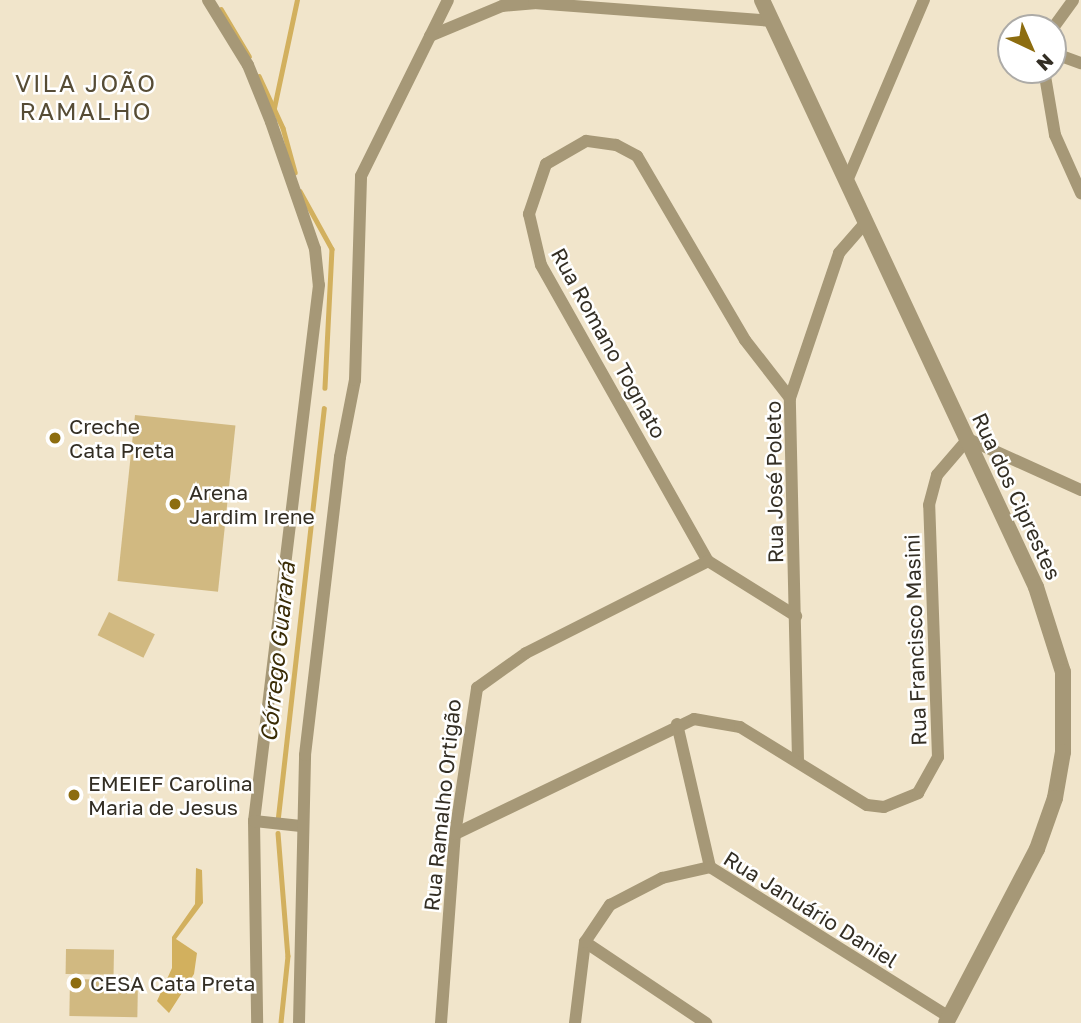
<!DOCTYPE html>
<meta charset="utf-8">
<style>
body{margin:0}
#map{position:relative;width:1081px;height:1023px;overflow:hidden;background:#f1e5cb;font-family:"Golos Text",sans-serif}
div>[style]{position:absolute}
.green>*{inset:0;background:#d1b981;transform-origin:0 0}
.water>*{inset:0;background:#d2b05e}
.stream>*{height:4.5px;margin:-2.25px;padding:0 2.25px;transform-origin:2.25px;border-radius:2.25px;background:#d2b05e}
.minor>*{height:12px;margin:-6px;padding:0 6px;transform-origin:6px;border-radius:6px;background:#a69877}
.tertiary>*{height:16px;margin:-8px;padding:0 8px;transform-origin:8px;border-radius:8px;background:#a69877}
.dots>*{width:19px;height:19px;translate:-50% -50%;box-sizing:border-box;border:4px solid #fff;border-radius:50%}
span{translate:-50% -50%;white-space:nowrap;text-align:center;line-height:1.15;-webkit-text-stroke:5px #fff;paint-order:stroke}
.street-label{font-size:21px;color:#332e24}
.poi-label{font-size:21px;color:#332e24}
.left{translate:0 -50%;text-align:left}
.water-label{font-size:23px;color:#3a2c06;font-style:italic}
.quarter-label{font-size:24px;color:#564c35;letter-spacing:2px}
.north{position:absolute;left:997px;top:14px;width:70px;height:70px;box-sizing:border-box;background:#fff;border:2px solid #adaba7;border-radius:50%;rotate:136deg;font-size:19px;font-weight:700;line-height:28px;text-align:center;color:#332e24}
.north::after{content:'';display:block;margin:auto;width:24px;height:32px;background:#8d6d10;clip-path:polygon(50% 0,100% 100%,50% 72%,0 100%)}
</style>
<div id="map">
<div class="green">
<i style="left:135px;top:415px;width:101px;height:167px;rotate:6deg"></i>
<i style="left:109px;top:612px;width:51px;height:26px;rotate:26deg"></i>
<i style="left:66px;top:949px;width:48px;height:25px;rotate:1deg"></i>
<i style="left:70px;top:979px;width:68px;height:37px;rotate:1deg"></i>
</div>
<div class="water">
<i style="clip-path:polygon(196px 868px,202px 870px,203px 903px,176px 939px,197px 953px,194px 974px,169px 1013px,157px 1001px,172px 968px,172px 937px,195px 904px)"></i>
</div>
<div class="stream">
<i style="left:221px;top:9px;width:55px;rotate:59.2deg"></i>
<i style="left:259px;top:76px;width:57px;rotate:65.2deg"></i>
<i style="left:283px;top:128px;width:46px;rotate:74.7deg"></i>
<i style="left:274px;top:108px;width:110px;rotate:-78deg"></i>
<i style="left:300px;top:191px;width:66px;rotate:61.1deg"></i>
<i style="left:332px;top:249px;width:139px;rotate:92.9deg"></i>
<i style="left:278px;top:817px;width:411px;rotate:-83.6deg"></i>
<i style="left:278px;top:833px;width:123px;rotate:85.4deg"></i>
<i style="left:288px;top:956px;width:67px;rotate:96deg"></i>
</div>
<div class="minor">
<i style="left:208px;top:0;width:76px;rotate:58.4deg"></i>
<i style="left:248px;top:65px;width:61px;rotate:68deg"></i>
<i style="left:271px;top:122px;width:134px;rotate:70.9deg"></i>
<i style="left:315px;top:249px;width:36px;rotate:84deg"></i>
<i style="left:319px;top:285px;width:540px;rotate:96.91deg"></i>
<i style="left:254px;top:821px;width:202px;rotate:89.1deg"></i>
<i style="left:1053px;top:28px;width:34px;rotate:-54deg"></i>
<i style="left:430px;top:36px;width:78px;rotate:-22.6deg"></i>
<i style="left:502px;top:6px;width:32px;rotate:-5deg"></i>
<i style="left:534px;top:3px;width:240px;rotate:4.3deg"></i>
<i style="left:1053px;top:53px;width:30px;rotate:20deg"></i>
<i style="left:1044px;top:70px;width:66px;rotate:80.4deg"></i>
<i style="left:1055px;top:135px;width:64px;rotate:65.9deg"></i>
<i style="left:847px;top:181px;width:197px;rotate:-67deg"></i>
<i style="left:790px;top:398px;width:73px;rotate:-127.8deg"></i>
<i style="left:745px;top:340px;width:213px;rotate:-120.4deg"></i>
<i style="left:637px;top:156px;width:24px;rotate:-152deg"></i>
<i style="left:616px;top:145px;width:30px;rotate:-172deg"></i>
<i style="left:586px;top:141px;width:46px;rotate:150.1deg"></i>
<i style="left:546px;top:164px;width:53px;rotate:108.8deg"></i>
<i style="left:529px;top:214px;width:52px;rotate:76.8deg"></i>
<i style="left:541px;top:265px;width:340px;rotate:60.6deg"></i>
<i style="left:708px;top:561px;width:104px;rotate:32deg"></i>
<i style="left:677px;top:724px;width:147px;rotate:77deg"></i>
<i style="left:798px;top:760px;width:362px;rotate:-91.3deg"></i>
<i style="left:790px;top:398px;width:153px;rotate:-71.3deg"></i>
<i style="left:839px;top:253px;width:40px;rotate:-49deg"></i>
<i style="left:254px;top:821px;width:47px;rotate:6.1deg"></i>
<i style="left:455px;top:834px;width:265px;rotate:-25.7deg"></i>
<i style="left:694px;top:719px;width:47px;rotate:9.9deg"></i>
<i style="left:740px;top:727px;width:149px;rotate:31.6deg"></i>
<i style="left:867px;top:805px;width:17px;rotate:7deg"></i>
<i style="left:884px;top:807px;width:37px;rotate:-22deg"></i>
<i style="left:918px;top:793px;width:41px;rotate:-60.9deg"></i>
<i style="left:938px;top:757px;width:252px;rotate:-92deg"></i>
<i style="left:929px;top:505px;width:31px;rotate:-75deg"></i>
<i style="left:937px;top:475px;width:48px;rotate:-49.3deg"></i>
<i style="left:968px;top:439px;width:124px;rotate:24.3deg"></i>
<i style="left:585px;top:942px;width:146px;rotate:33.8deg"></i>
<i style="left:299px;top:1023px;width:268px;rotate:-88.7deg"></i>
<i style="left:305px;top:755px;width:300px;rotate:-83.3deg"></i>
<i style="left:340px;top:457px;width:78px;rotate:-79deg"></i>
<i style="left:355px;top:380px;width:204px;rotate:-88.3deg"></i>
<i style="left:361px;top:176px;width:196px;rotate:-63.7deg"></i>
<i style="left:441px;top:1023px;width:190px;rotate:-85.8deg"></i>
<i style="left:455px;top:834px;width:148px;rotate:-81.4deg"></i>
<i style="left:477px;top:688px;width:60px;rotate:-35.5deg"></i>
<i style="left:526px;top:653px;width:204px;rotate:-26.8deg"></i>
<i style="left:575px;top:1023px;width:82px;rotate:-83deg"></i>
<i style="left:585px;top:942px;width:45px;rotate:-56deg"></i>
<i style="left:610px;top:905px;width:59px;rotate:-27.4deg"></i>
<i style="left:662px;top:878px;width:49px;rotate:-12.9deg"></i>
<i style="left:710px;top:867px;width:282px;rotate:32.1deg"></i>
</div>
<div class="tertiary">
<i style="left:762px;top:0;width:648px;rotate:64.98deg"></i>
<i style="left:1036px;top:587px;width:89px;rotate:72.4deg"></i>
<i style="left:1063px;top:672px;width:80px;rotate:90deg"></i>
<i style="left:1063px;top:752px;width:47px;rotate:99.9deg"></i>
<i style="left:1055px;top:798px;width:54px;rotate:109.4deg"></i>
<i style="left:1037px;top:849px;width:196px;rotate:117.6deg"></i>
</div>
<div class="dots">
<i style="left:55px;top:438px;background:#8d6d10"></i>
<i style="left:175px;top:504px;background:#8d6d10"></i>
<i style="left:74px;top:795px;background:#8d6d10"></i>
<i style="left:76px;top:983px;background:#8d6d10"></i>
</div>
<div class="street-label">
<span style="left:609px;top:343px;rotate:61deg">Rua Romano Tognato</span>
<span style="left:774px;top:482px;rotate:-91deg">Rua José Poleto</span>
<span style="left:1017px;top:496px;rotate:65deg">Rua dos Ciprestes</span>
<span style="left:915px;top:640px;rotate:-92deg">Rua Francisco Masini</span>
<span style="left:442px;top:805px;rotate:-84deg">Rua Ramalho Ortigão</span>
<span style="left:811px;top:909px;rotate:32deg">Rua Januário Daniel</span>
</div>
<div class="poi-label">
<span class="left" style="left:69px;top:438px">Creche<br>Cata Preta</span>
<span class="left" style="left:189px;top:504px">Arena<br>Jardim Irene</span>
<span class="left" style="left:88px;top:795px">EMEIEF Carolina<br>Maria de Jesus</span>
<span class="left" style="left:90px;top:983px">CESA Cata Preta</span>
</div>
<div class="water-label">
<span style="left:277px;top:652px;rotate:-84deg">Córrego Guarará</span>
</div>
<div class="quarter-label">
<span style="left:86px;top:97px">VILA JOÃO<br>RAMALHO</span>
</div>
<div class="north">N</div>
</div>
